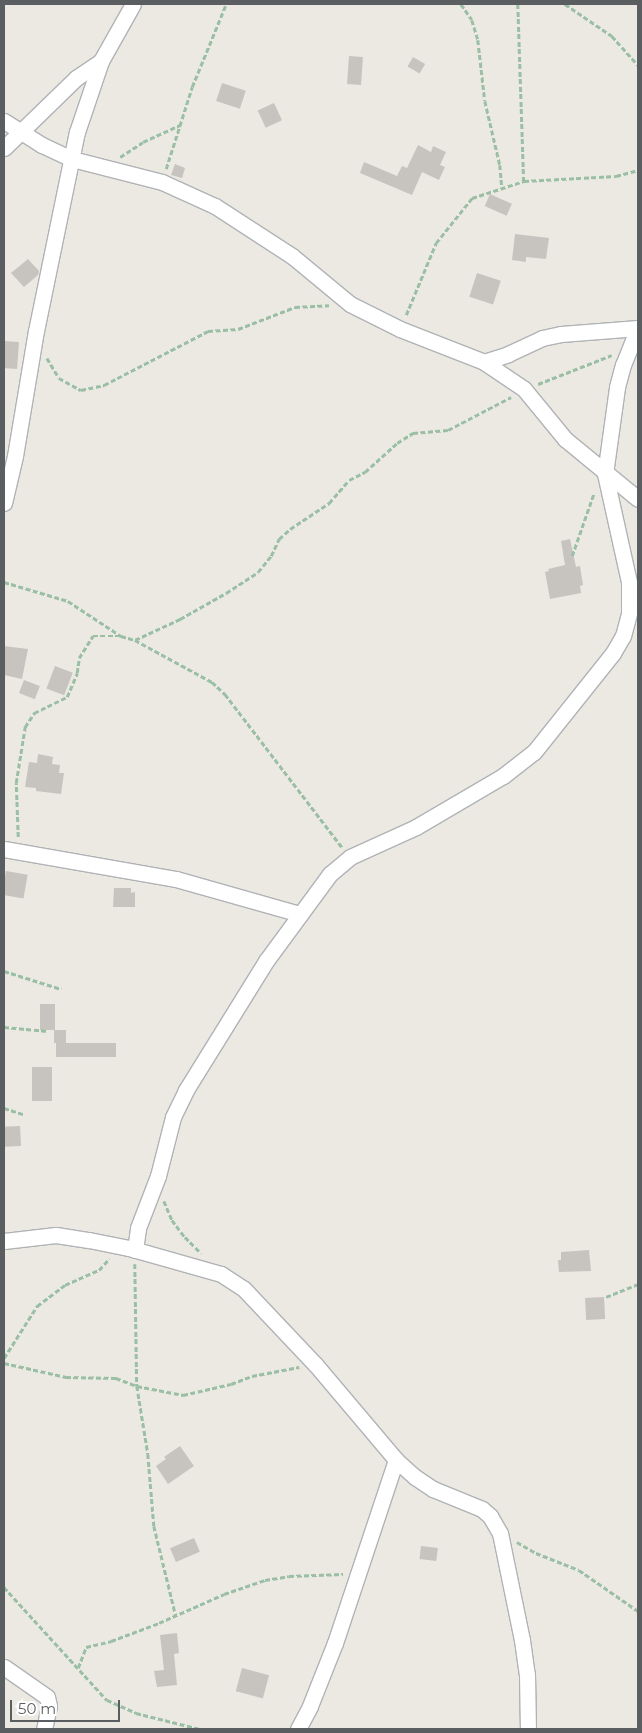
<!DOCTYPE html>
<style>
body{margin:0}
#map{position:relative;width:642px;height:1733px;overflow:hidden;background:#ebe9e2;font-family:Montserrat,sans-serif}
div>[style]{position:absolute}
.building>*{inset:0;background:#c7c4bf;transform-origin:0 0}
.path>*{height:2.5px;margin-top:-1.25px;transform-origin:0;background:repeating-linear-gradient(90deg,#9abfa4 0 5px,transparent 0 7.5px)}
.roads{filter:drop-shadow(1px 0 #b0b3b6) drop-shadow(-1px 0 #b0b3b6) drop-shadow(0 1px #b0b3b6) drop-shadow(0 -1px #b0b3b6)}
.minor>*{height:15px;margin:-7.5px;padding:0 7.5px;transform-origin:7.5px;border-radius:7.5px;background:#fff}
span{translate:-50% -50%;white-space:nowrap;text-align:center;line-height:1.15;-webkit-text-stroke:5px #fff;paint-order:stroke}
.frame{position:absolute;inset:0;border:5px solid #5b5e61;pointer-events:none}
.scale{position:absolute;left:10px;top:1700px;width:110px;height:22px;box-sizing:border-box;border:2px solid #5b5e61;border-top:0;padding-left:6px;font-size:15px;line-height:18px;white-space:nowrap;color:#5b5e61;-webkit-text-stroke:4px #fff;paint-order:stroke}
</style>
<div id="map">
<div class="building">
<i style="left:349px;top:56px;width:14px;height:28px;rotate:4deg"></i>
<i style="left:413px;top:57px;width:14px;height:11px;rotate:30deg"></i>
<i style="left:222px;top:83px;width:25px;height:19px;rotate:18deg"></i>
<i style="left:274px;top:103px;width:19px;height:18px;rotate:65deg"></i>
<i style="clip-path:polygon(418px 145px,431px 152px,433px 146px,446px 152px,440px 165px,445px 167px,439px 180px,422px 172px,412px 195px,360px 173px,364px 162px,397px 176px,402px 166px,407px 168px)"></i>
<i style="clip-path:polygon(175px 164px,185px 168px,182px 178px,171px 175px)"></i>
<i style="left:490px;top:194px;width:24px;height:13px;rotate:24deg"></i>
<i style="clip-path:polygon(515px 234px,549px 238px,546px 259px,526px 257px,526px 262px,512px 260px)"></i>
<i style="clip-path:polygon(28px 259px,39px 271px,38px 275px,24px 287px,11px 273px)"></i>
<i style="left:477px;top:273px;width:25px;height:25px;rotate:18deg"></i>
<i style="left:4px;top:341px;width:15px;height:27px;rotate:4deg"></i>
<i style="clip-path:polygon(570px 539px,576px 567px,580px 566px,583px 585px,580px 586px,581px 593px,550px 599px,545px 572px,549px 571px,548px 569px,565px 565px,561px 541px)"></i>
<i style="clip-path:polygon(4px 646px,28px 649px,22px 679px,4px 675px)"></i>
<i style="left:55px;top:666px;width:19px;height:24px;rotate:21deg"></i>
<i style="left:24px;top:680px;width:17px;height:14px;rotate:21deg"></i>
<i style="clip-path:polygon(38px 754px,53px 757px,52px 764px,60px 765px,59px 773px,64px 773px,61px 794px,36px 791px,36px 788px,25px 787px,29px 762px,37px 763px)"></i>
<i style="left:6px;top:871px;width:22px;height:24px;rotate:10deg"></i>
<i style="clip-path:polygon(114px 888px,131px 888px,131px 893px,135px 892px,135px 907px,113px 907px)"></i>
<i style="left:40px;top:1004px;width:15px;height:26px"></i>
<i style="left:54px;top:1030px;width:12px;height:13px"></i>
<i style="left:56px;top:1043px;width:60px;height:14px"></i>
<i style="left:32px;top:1067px;width:20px;height:34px"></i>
<i style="left:20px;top:1126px;width:20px;height:16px;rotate:87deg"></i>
<i style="clip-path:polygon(589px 1250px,591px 1271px,559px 1272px,558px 1260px,561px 1260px,561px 1252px)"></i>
<i style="left:604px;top:1297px;width:22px;height:19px;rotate:87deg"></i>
<i style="clip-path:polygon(180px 1446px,194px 1466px,168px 1484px,156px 1466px,166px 1459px,164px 1457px)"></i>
<i style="left:194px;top:1538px;width:15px;height:26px;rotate:67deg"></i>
<i style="left:421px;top:1546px;width:17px;height:13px;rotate:7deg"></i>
<i style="clip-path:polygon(177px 1633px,179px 1653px,174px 1654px,177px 1685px,157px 1687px,154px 1671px,164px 1670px,160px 1635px)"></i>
<i style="left:242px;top:1668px;width:28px;height:24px;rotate:15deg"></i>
</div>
<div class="path">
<i style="left:461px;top:4px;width:19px;rotate:55deg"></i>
<i style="left:472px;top:20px;width:21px;rotate:73deg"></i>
<i style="left:478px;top:40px;width:61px;rotate:83.5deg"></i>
<i style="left:485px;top:101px;width:66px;rotate:76.8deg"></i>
<i style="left:500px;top:165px;width:23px;rotate:85deg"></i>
<i style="left:518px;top:4px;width:177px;rotate:88.1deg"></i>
<i style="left:565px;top:4px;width:57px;rotate:34.2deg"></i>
<i style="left:612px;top:36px;width:39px;rotate:48deg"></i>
<i style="left:120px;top:157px;width:27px;rotate:-33deg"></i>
<i style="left:143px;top:142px;width:41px;rotate:-24.7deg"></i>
<i style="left:166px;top:169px;width:86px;rotate:-72.4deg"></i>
<i style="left:192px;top:87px;width:90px;rotate:-67.7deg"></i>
<i style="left:406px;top:315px;width:78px;rotate:-67.4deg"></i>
<i style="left:436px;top:243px;width:58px;rotate:-51.3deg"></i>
<i style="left:472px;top:198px;width:55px;rotate:-18.1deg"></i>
<i style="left:524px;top:181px;width:92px;rotate:-3.1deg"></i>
<i style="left:616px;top:176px;width:23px;rotate:-15deg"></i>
<i style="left:47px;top:358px;width:23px;rotate:59deg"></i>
<i style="left:59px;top:378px;width:25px;rotate:29deg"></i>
<i style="left:81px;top:390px;width:24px;rotate:-12deg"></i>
<i style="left:104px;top:385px;width:117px;rotate:-27.4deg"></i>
<i style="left:208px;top:331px;width:30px;rotate:-4deg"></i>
<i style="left:238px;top:329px;width:61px;rotate:-21.1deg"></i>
<i style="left:295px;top:307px;width:34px;rotate:-3deg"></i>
<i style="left:538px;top:384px;width:79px;rotate:-21.4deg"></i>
<i style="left:572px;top:556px;width:67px;rotate:-70.8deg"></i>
<i style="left:4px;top:582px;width:67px;rotate:16.5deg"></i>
<i style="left:68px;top:601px;width:64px;rotate:33.4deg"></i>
<i style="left:121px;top:636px;width:15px;rotate:16deg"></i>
<i style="left:135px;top:640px;width:88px;rotate:28.6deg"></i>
<i style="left:212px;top:682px;width:18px;rotate:43deg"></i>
<i style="left:225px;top:694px;width:193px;rotate:52.6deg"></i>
<i style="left:135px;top:640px;width:50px;rotate:-25deg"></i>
<i style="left:180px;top:619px;width:53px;rotate:-29.5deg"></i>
<i style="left:226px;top:593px;width:38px;rotate:-33deg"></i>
<i style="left:258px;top:572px;width:21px;rotate:-51deg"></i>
<i style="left:271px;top:556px;width:19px;rotate:-65deg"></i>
<i style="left:279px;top:539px;width:15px;rotate:-42deg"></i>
<i style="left:290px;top:529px;width:47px;rotate:-33.7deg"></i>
<i style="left:329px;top:503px;width:30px;rotate:-49deg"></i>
<i style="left:349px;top:480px;width:18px;rotate:-27deg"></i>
<i style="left:365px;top:472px;width:43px;rotate:-42.2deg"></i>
<i style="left:397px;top:443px;width:19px;rotate:-32deg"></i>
<i style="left:413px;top:433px;width:35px;rotate:-5deg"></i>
<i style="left:448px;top:430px;width:71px;rotate:-27.6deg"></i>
<i style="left:18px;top:837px;width:54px;rotate:-92.1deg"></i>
<i style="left:16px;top:783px;width:57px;rotate:-80.9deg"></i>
<i style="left:25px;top:727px;width:17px;rotate:-57deg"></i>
<i style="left:34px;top:713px;width:37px;rotate:-26deg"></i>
<i style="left:67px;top:697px;width:26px;rotate:-67deg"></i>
<i style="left:77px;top:673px;width:15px;rotate:-82deg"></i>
<i style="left:79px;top:658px;width:26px;rotate:-58deg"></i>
<i style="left:93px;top:636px;width:28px"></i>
<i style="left:4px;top:971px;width:60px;rotate:17.5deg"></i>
<i style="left:4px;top:1027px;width:44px;rotate:5.2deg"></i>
<i style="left:4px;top:1108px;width:20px;rotate:18deg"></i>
<i style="left:164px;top:1201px;width:21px;rotate:67deg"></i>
<i style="left:172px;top:1220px;width:21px;rotate:53deg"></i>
<i style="left:185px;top:1237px;width:23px;rotate:45deg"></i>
<i style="left:135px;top:1264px;width:122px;rotate:89.1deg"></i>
<i style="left:137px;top:1386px;width:69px;rotate:80.8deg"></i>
<i style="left:148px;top:1454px;width:72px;rotate:85.2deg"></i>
<i style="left:154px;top:1526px;width:93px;rotate:76.3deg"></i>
<i style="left:606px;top:1297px;width:35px;rotate:-22deg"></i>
<i style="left:4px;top:1358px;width:62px;rotate:-57.6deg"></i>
<i style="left:37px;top:1306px;width:35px;rotate:-37deg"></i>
<i style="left:65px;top:1285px;width:37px;rotate:-24deg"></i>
<i style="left:99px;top:1270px;width:15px;rotate:-48deg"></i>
<i style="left:4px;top:1363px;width:64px;rotate:12.7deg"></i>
<i style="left:66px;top:1377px;width:50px;rotate:1.1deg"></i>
<i style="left:116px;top:1378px;width:22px;rotate:21deg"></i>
<i style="left:137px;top:1386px;width:47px;rotate:11.1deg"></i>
<i style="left:183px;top:1395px;width:49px;rotate:-12.9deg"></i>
<i style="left:231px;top:1384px;width:22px;rotate:-21deg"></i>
<i style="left:252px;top:1376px;width:48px;rotate:-10.8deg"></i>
<i style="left:517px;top:1542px;width:22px;rotate:30deg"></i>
<i style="left:536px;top:1553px;width:46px;rotate:21.6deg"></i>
<i style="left:579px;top:1570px;width:72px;rotate:34.8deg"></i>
<i style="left:4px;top:1587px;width:153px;rotate:47.7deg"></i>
<i style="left:107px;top:1700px;width:32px;rotate:24deg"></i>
<i style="left:136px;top:1713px;width:66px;rotate:14deg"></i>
<i style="left:78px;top:1668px;width:22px;rotate:-69deg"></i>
<i style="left:86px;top:1647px;width:26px;rotate:-13deg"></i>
<i style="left:111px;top:1641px;width:51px;rotate:-20.6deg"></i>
<i style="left:159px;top:1623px;width:71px;rotate:-24deg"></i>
<i style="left:224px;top:1594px;width:43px;rotate:-18.9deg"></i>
<i style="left:265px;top:1580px;width:24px;rotate:-9deg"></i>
<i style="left:289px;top:1576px;width:54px;rotate:-2.1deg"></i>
</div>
<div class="roads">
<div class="minor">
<i style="left:4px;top:121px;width:45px;rotate:32.3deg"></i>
<i style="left:42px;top:145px;width:33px;rotate:25deg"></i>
<i style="left:72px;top:159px;width:93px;rotate:14.3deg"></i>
<i style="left:162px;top:182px;width:58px;rotate:24.4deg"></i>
<i style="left:215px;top:206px;width:92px;rotate:33deg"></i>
<i style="left:292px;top:256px;width:75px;rotate:39.6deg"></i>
<i style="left:350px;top:304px;width:56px;rotate:26.6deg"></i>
<i style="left:400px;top:329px;width:90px;rotate:21.4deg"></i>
<i style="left:484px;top:362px;width:48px;rotate:34deg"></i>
<i style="left:524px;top:389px;width:65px;rotate:50.6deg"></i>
<i style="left:565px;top:439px;width:94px;rotate:39.4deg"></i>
<i style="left:4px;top:148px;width:100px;rotate:-44.2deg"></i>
<i style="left:76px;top:78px;width:30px;rotate:-34deg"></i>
<i style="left:484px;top:362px;width:25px;rotate:-18deg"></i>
<i style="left:508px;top:354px;width:38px;rotate:-25deg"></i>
<i style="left:542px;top:338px;width:19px;rotate:-12deg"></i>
<i style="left:561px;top:334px;width:77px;rotate:-4.5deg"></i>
<i style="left:4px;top:503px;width:48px;rotate:-76.8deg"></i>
<i style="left:15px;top:456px;width:127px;rotate:-80.5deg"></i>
<i style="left:36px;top:331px;width:203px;rotate:-78.4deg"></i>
<i style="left:77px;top:132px;width:75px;rotate:-71.3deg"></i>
<i style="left:101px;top:61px;width:65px;rotate:-60.7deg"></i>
<i style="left:4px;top:849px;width:175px;rotate:9.9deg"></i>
<i style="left:176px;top:879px;width:129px;rotate:15.8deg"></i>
<i style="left:4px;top:1241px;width:52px;rotate:-6.6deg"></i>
<i style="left:56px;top:1235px;width:33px;rotate:9deg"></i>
<i style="left:89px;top:1240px;width:41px;rotate:11.3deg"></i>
<i style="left:129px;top:1248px;width:96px;rotate:15.8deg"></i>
<i style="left:221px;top:1274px;width:27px;rotate:33deg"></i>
<i style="left:244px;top:1289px;width:103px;rotate:46.6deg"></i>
<i style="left:315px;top:1364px;width:126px;rotate:49.8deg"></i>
<i style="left:396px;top:1460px;width:25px;rotate:42deg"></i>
<i style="left:415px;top:1477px;width:22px;rotate:34deg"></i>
<i style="left:433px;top:1489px;width:53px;rotate:22.2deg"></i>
<i style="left:482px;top:1509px;width:11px;rotate:41deg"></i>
<i style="left:490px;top:1516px;width:20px;rotate:60deg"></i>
<i style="left:500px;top:1533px;width:109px;rotate:78.4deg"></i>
<i style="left:522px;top:1640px;width:34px;rotate:82deg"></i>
<i style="left:527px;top:1674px;width:55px;rotate:89deg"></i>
<i style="left:135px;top:1250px;width:22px;rotate:-82deg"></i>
<i style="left:138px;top:1228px;width:56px;rotate:-69deg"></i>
<i style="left:158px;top:1176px;width:61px;rotate:-75.7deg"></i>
<i style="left:173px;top:1117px;width:30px;rotate:-64deg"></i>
<i style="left:186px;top:1090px;width:152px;rotate:-58.2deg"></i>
<i style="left:266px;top:961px;width:108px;rotate:-53.7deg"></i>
<i style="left:330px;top:874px;width:26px;rotate:-40deg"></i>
<i style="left:350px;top:857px;width:72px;rotate:-24.4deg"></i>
<i style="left:416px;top:827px;width:101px;rotate:-30.4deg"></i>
<i style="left:503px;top:776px;width:39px;rotate:-38deg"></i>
<i style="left:534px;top:752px;width:127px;rotate:-51.4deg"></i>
<i style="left:613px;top:653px;width:20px;rotate:-60deg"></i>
<i style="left:623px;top:636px;width:24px;rotate:-75deg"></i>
<i style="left:629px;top:613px;width:31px;rotate:-90deg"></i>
<i style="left:629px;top:582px;width:111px;rotate:-102.5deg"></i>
<i style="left:605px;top:474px;width:88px;rotate:-82.1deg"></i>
<i style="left:617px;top:387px;width:23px;rotate:-75deg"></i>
<i style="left:623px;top:365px;width:40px;rotate:-68deg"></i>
<i style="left:4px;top:1667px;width:52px;rotate:34.9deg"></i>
<i style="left:47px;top:1697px;width:9px;rotate:77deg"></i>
<i style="left:49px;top:1706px;width:24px;rotate:102deg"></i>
<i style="left:298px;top:1729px;width:26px;rotate:-62deg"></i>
<i style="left:310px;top:1706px;width:68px;rotate:-68.4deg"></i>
<i style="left:335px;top:1643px;width:193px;rotate:-71.6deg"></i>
</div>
</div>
<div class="frame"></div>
<div class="scale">50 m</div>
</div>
